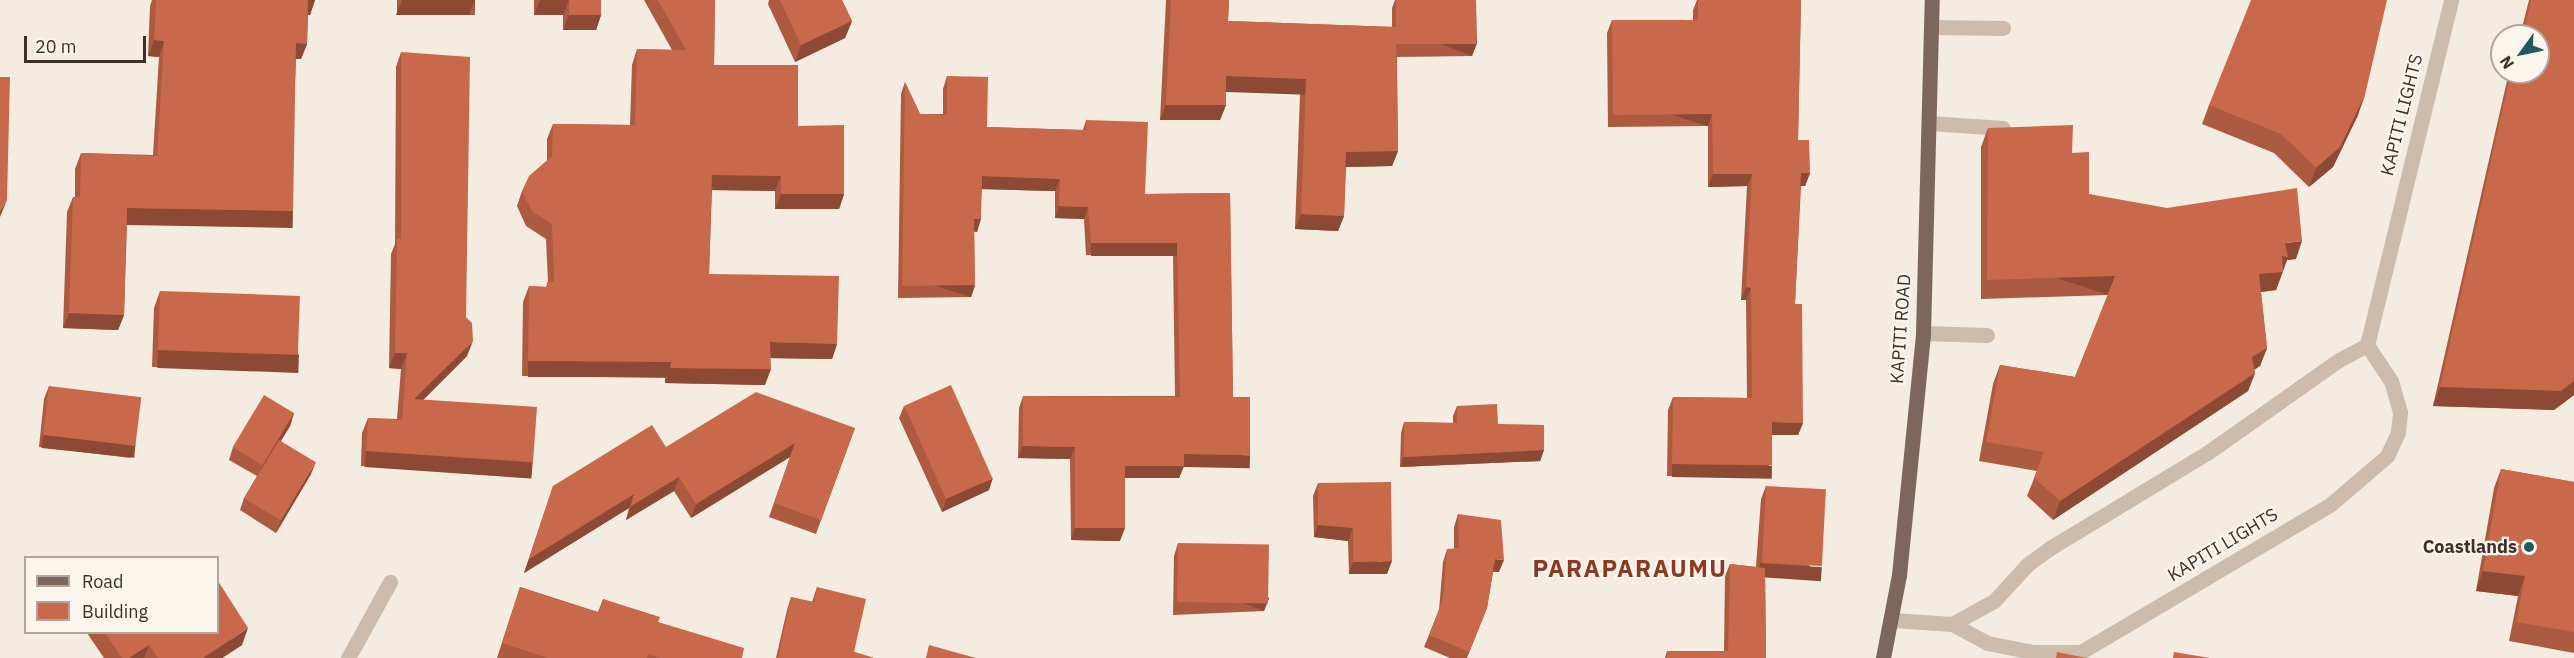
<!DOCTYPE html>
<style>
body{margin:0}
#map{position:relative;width:2574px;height:658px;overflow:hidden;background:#f4ebe1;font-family:"IBM Plex Sans",sans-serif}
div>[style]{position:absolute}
.minor>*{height:15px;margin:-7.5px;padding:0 7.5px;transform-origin:7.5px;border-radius:7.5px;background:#cdbbac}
.major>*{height:15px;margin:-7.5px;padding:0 7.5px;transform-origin:7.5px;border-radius:7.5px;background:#7d675c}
.wall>*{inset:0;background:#ac5a40;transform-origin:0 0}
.shaded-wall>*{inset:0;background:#8c4a34;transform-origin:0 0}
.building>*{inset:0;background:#c8694b;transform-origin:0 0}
.dots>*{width:16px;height:16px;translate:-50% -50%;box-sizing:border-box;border:3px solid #fbf5ee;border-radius:50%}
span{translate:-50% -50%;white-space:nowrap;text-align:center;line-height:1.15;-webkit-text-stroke:4.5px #fbf5ee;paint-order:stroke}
.street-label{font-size:18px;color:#3b302b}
.poi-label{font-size:18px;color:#3b302b;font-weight:700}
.right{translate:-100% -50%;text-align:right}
.district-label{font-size:24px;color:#8c3b22;font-weight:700;letter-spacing:1.5px}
.legend{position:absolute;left:24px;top:556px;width:195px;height:78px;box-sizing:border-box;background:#fbf5ee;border:2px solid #aea6a0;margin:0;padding:8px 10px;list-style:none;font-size:18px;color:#3b302b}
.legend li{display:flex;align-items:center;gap:12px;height:30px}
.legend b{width:30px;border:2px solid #aea6a0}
.north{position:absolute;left:2490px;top:24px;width:60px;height:60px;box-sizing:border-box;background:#fbf5ee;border:2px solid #aea6a0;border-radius:50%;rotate:237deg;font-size:16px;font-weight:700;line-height:24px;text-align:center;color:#3b302b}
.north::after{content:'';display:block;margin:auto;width:21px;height:27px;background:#1f5a5e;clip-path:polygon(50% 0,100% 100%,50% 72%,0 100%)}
.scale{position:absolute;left:24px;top:36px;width:122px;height:27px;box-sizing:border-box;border:3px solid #3b302b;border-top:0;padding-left:8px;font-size:18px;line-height:21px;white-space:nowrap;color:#3b302b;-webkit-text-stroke:4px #fbf5ee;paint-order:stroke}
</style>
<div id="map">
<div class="minor">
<i style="left:1933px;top:27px;width:70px;rotate:0.8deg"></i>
<i style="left:1929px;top:123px;width:74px;rotate:3.9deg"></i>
<i style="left:1923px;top:333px;width:64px;rotate:1.8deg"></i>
<i style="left:1892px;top:620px;width:60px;rotate:3.8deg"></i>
<i style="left:1952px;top:624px;width:40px;rotate:28deg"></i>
<i style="left:1987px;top:643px;width:47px;rotate:11.1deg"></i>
<i style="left:2033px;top:652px;width:48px"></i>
<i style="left:2081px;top:652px;width:291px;rotate:-30.6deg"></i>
<i style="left:2331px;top:504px;width:74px;rotate:-40.6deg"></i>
<i style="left:2387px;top:456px;width:26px;rotate:-65deg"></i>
<i style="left:2398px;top:432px;width:20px;rotate:-84deg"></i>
<i style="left:2400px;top:412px;width:32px;rotate:-106deg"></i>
<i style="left:2391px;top:381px;width:43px;rotate:-123.7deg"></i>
<i style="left:2367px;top:345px;width:355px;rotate:-76.3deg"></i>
<i style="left:1952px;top:624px;width:48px;rotate:-28.7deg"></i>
<i style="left:1994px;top:601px;width:50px;rotate:-47.4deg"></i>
<i style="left:2028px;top:564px;width:27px;rotate:-36deg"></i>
<i style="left:2050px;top:548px;width:184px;rotate:-31.2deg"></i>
<i style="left:2207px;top:453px;width:161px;rotate:-35.2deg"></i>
<i style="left:2339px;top:360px;width:32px;rotate:-28deg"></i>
<i style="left:348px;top:658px;width:87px;rotate:-61.1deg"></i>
</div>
<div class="major">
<i style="left:1883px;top:658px;width:85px;rotate:-79.1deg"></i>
<i style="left:1899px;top:575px;width:243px;rotate:-84.3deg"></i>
<i style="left:1923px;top:333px;width:333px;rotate:-88.5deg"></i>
</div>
<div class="wall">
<i style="clip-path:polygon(152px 0,315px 0,310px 15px,308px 15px,307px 44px,301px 59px,296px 59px,288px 227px,127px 224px,124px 315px,118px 330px,63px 328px,67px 212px,73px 197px,75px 197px,75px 169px,81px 153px,153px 155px,159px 57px,148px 56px,150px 6px)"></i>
<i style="left:397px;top:0;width:78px;height:15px"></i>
<i style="clip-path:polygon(534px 0,601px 0,601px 15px,596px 30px,563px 30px,563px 15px,534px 15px)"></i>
<i style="clip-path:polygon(644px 0,715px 0,714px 65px,798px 126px,844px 194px,839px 209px,775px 209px,775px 191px,712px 190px,709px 274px,837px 344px,832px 359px,770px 358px,765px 385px,665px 383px,665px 378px,522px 376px,523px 302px,529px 286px,546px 287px,548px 282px,546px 239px,526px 226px,517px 206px,522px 191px,547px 161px,547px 139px,553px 124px,630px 125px,632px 65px,637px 49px,672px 50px)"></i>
<i style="clip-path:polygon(769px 0,842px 0,852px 21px,845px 38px,795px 62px,768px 4px)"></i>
<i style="clip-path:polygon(1166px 0,1229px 0,1228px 21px,1392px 27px,1392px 8px,1395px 0,1476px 0,1477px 43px,1472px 56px,1397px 57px,1398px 151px,1392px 166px,1346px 167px,1344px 216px,1338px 231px,1295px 229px,1300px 94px,1226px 91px,1226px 105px,1220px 120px,1160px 120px)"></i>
<i style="clip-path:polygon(1697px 0,1801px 0,1798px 140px,1810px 173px,1805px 186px,1801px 186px,1795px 304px,1803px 423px,1798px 435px,1772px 435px,1768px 477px,1667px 476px,1668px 410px,1673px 397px,1747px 398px,1746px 300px,1741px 300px,1747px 186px,1708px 187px,1708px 126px,1608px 127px,1607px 33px,1612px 20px,1693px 20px,1693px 10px)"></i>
<i style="clip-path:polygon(2529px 0,2574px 0,2574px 395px,2554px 410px,2433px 406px,2509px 72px,2538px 72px,2538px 36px,2520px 36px)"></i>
<i style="clip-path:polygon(401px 52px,466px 317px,467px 356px,423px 400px,533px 462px,528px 478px,361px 466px,362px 433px,368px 418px,397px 419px,401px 369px,389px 368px,391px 254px,395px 244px,396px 67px)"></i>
<i style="clip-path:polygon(947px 76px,987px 127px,1083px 130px,1086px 120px,1145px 194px,1230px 193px,1233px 397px,1245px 467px,1184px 466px,1179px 478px,1125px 478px,1120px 541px,1071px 540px,1070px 459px,1018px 458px,1019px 408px,1023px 396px,1175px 396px,1173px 255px,1086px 255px,1084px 219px,1055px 218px,1055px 191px,982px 189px,977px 232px,974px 231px,975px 285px,971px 297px,898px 298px,901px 94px,905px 82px,920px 114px,943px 114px,943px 89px)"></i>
<i style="clip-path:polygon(2209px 105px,2358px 115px,2333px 167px,2309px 187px,2274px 153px,2202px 124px)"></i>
<i style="clip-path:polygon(1988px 128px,2072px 153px,2089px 194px,2296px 259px,2287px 260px,2276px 290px,2261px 292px,2267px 348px,2260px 366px,2254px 370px,2255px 373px,2248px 391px,2053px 520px,2027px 496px,2037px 471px,1979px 461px,1993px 384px,2000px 365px,2075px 377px,2108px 295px,1981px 299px,1981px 147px)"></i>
<i style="clip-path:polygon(160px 291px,299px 354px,293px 370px,152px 367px,154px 308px)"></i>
<i style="clip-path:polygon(49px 386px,131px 458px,39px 447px,44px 399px)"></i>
<i style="clip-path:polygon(904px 406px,989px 490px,942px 512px,899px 418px)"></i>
<i style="clip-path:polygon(1457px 406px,1498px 424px,1544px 450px,1540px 461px,1400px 467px,1401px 433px,1404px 422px,1453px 423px,1453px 416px)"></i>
<i style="clip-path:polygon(294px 413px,290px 426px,281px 441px,311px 474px,276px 533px,240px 510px,244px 498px,257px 476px,229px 460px,233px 447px)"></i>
<i style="clip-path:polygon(855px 428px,816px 534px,769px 517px,790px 457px,691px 518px,674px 491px,626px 520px,629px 508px,524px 573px,553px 486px,666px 447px)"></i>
<i style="clip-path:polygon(2501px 469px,2574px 482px,2574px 653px,2509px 641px,2518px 596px,2476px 591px,2494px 488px)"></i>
<i style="clip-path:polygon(1318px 483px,1387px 574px,1349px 574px,1348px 541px,1314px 537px,1313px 496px)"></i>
<i style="clip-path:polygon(1766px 486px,1817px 580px,1765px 576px,1766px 658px,1665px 658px,1667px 651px,1724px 651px,1725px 576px,1730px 564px,1756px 567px,1761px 499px)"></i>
<i style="clip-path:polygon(1458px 514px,1499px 572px,1493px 572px,1487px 608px,1467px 658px,1450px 658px,1424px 647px,1439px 610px,1443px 562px,1447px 549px,1454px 549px,1454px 527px)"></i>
<i style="clip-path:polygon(1178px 543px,1269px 598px,1264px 611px,1173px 615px,1174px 556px)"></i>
<i style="clip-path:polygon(520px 587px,598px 612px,603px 599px,658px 622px,742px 658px,497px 658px)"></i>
<i style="clip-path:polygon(817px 587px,854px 652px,874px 658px,776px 658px,787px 610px,791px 597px,812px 602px)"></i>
<i style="clip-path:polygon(87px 633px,218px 633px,242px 645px,222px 658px,104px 658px)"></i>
</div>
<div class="shaded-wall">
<i style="clip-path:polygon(308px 0,315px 0,310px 15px,303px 14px)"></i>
<i style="clip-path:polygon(402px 0,475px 0,469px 15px,396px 15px)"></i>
<i style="clip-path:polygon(540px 0,569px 0,563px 15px,534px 15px)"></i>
<i style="clip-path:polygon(569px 15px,601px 15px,596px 30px,563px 30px)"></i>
<i style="clip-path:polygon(852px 21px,845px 38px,795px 62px,801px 45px)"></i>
<i style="clip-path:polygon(154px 40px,164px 41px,159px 57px,148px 56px)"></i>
<i style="clip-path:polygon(296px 43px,307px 44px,301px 59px,290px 59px)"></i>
<i style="left:1477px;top:43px;width:14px;height:80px;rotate:111deg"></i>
<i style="left:1226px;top:76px;width:80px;height:16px;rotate:2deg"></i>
<i style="clip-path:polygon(2365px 95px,2358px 115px,2333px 167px,2309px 187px,2316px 168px)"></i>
<i style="clip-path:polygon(1166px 105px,1226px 105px,1220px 120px,1160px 120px)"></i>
<i style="left:1712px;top:114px;width:13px;height:99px;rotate:108deg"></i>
<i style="clip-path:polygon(1398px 151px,1392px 166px,1341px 167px,1346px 152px)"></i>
<i style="clip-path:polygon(1801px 173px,1810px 173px,1805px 186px,1797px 186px)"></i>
<i style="clip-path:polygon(1713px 174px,1752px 174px,1747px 186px,1708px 187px)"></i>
<i style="clip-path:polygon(712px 175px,781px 176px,775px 191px,707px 190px)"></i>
<i style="clip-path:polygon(982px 176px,1060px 179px,1055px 191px,978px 189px)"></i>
<i style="clip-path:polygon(781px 194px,844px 194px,839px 209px,775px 209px)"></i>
<i style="clip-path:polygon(7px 200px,0 217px,0 211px)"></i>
<i style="clip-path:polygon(1059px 206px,1088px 207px,1084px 219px,1055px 218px)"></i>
<i style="left:127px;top:208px;width:166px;height:17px;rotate:1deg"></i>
<i style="clip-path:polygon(1301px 214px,1344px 216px,1338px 231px,1295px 229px)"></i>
<i style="clip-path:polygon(974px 219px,981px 219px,977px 232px,969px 231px)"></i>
<i style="clip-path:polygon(2302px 241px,2296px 259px,2287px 260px,2276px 290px,2253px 293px,2259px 274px,2285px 243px)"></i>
<i style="left:1091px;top:243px;width:86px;height:13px"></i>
<i style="left:2115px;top:276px;width:20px;height:128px;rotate:108deg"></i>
<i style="left:975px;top:285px;width:13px;height:73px;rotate:108deg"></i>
<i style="clip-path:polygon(1746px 287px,1751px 288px,1746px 300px,1741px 300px)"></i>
<i style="clip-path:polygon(69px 313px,124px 315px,118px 330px,63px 328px)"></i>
<i style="clip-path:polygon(473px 341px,467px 356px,408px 415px,414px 399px)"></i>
<i style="clip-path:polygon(770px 342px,837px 344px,832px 359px,764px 358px)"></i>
<i style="clip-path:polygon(2267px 348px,2260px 366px,2245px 375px,2252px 357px)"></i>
<i style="left:158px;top:350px;width:141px;height:18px;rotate:2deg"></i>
<i style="clip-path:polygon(395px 353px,407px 353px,401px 369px,389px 368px)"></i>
<i style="left:528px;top:361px;width:143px;height:16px"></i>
<i style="clip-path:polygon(670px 368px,771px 369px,765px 385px,665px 383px)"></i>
<i style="clip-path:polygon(2255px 373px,2248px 391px,2053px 520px,2060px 501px)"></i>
<i style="clip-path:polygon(2574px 381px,2574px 395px,2554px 410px,2433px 406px,2440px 387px)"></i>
<i style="clip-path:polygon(294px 413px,290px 426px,258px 477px,263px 465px)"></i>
<i style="clip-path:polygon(1772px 422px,1803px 423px,1798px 435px,1768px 435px)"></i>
<i style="left:43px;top:435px;width:93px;height:13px;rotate:6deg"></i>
<i style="clip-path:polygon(795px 443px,790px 457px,691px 518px,696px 504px)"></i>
<i style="clip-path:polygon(1023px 446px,1075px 447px,1070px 459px,1018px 458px)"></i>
<i style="clip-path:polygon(1544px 450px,1540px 461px,1400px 467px,1404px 457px)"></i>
<i style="left:366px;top:451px;width:167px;height:16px;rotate:4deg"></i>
<i style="left:1184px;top:454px;width:66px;height:13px;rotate:1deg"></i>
<i style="clip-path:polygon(316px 462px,311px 474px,276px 533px,281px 520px)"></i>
<i style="left:1672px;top:464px;width:100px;height:13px;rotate:1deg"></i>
<i style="clip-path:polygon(1125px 466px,1184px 466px,1179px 478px,1120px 478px)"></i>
<i style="clip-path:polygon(679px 477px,674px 491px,626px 520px,631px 506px)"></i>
<i style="clip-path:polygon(993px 478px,989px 490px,942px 512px,946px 499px)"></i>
<i style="clip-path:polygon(634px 494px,629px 508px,524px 573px,529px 559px)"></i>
<i style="clip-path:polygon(1318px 525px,1353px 528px,1348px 541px,1314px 537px)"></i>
<i style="clip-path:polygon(1075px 528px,1125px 528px,1120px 541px,1071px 540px)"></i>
<i style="clip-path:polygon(1495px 559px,1504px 560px,1499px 572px,1490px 571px)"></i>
<i style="clip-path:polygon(1392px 561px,1387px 574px,1349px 574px,1353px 562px)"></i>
<i style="left:1760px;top:563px;width:62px;height:14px;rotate:4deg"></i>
<i style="clip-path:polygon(2483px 571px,2525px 576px,2518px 596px,2476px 591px)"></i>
<i style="left:1269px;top:598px;width:14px;height:91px;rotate:111deg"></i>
<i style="clip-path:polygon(248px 628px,242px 645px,222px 658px,203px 658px)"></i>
<i style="clip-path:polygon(149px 645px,144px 658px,129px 658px)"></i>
</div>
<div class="building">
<i style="clip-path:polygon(156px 0,308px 0,307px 44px,296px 43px,293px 211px,127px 208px,124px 315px,69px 313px,73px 197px,80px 197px,81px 153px,157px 156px,164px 41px,154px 40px)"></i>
<i style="left:569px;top:0;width:32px;height:15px"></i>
<i style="clip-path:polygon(658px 0,715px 0,714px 65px,798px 65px,798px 126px,844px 125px,844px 194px,781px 194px,781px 176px,712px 175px,709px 274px,839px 276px,837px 344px,770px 342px,771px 369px,670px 368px,671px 362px,528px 361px,529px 286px,547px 287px,547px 282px,554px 282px,552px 224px,532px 211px,522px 191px,529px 176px,552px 156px,553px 124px,635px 125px,637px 49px,686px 50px)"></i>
<i style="clip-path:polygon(780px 0,842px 0,852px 21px,801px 45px)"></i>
<i style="clip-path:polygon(1171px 0,1229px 0,1228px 21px,1396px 27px,1398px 151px,1346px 152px,1344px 216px,1301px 214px,1306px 79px,1226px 76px,1226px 105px,1166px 105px)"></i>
<i style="left:1396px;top:0;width:80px;height:44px"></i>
<i style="clip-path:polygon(1698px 0,1801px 0,1798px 140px,1809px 140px,1810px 173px,1801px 173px,1795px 304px,1802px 304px,1803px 423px,1772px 422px,1772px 465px,1672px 464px,1673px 397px,1752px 398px,1751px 288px,1746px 287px,1752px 174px,1713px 174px,1712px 114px,1613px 115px,1612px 20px,1698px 20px)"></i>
<i style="clip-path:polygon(2251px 0,2387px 0,2365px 95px,2340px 147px,2316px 168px,2281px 134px,2209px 105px)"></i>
<i style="clip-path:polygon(2531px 0,2574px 0,2574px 381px,2561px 391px,2440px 387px,2511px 72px,2538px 72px,2538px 36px,2523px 36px)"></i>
<i style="clip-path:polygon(401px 52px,470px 57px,466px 317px,472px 323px,473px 341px,414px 399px,537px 407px,533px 462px,366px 451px,368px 418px,402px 420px,407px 353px,395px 353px,397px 239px,401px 239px)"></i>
<i style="clip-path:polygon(947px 76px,988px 77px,987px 127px,1086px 130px,1086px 120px,1148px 122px,1145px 194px,1230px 193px,1233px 397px,1250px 397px,1250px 455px,1184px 454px,1184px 466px,1125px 466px,1125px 528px,1075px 528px,1075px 447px,1023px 446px,1023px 396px,1180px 397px,1177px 243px,1091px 243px,1088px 207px,1059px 206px,1060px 179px,982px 176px,981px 219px,974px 219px,975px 285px,902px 286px,905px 82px,920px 114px,947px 115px)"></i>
<i style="clip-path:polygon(0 77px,10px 77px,7px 200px,0 211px)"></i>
<i style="clip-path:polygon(2073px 125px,2072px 153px,2089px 152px,2089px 194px,2167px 208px,2297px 188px,2302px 241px,2285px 243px,2288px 257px,2282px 256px,2283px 272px,2259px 274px,2267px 348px,2252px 357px,2255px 373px,2060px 501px,2034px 478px,2044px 452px,1986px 442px,2000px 365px,2075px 377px,2115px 276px,1987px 280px,1988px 128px)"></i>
<i style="left:160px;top:291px;width:140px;height:59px;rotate:2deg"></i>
<i style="left:951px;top:385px;width:102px;height:51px;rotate:66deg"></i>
<i style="left:49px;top:386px;width:93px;height:49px;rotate:7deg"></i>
<i style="clip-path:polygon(756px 392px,855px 428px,821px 520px,774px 503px,795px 443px,696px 504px,679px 477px,631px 506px,634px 494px,529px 559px,553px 486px,652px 425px,666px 447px)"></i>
<i style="left:264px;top:395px;width:35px;height:61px;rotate:31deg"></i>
<i style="clip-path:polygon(1497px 404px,1498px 424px,1544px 425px,1544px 450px,1404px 457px,1404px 422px,1457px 423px,1457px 406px)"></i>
<i style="left:279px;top:440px;width:43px;height:68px;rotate:31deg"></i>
<i style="clip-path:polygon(2501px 469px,2574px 482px,2574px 632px,2516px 622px,2525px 576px,2483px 571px)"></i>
<i style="clip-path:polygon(1391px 482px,1392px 561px,1353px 562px,1353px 528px,1318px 525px,1318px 483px)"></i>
<i style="left:1766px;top:486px;width:60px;height:77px;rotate:3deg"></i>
<i style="clip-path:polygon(1458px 514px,1501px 520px,1504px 560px,1495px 559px,1487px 608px,1469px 652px,1429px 635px,1443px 599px,1447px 549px,1459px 548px)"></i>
<i style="left:1178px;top:543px;width:91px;height:59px;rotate:1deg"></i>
<i style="clip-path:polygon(1730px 564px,1765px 568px,1766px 658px,1667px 658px,1667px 651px,1728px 651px)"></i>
<i style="clip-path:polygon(218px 581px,248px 628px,203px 658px,158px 658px,149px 645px,129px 658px,122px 658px,105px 633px,218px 633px)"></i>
<i style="clip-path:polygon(520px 587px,599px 613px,603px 599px,660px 617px,658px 622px,744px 648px,742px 658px,661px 658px,648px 654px,647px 658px,548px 658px,502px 643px)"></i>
<i style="clip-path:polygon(817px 587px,866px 599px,854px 652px,874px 658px,778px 658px,791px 597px,814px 602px)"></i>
<i style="clip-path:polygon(929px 645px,976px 658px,926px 658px)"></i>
<i style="clip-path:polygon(2057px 652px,2087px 658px,2056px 658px)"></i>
<i style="clip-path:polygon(2174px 652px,2210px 658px,2173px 658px)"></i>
</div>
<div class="dots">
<i style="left:2529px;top:547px;background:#1f5a5e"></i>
</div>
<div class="street-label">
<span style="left:2402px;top:115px;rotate:-76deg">KAPITI LIGHTS</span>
<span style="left:1901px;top:329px;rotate:-86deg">KAPITI ROAD</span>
<span style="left:2223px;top:545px;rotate:-31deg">KAPITI LIGHTS</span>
</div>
<div class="poi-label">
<span class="right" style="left:2517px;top:547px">Coastlands</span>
</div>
<div class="district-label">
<span style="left:1630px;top:569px">PARAPARAUMU</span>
</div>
<ul class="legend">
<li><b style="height:8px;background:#7d675c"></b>Road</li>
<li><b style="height:16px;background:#c8694b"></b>Building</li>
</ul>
<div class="north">N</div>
<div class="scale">20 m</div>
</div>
